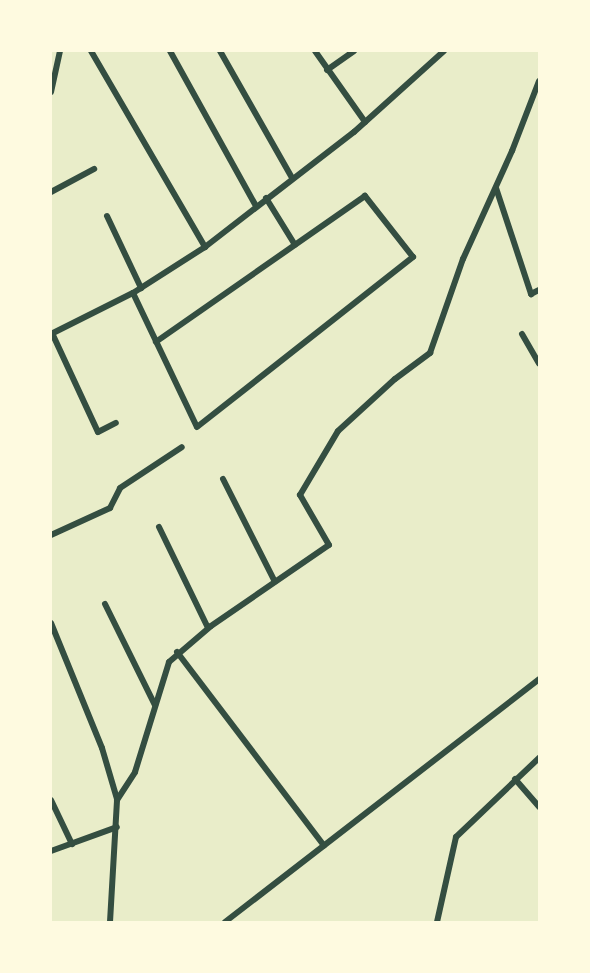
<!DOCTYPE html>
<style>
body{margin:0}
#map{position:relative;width:590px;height:973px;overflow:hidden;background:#e9edc9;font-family:"PT Serif",serif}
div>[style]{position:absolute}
.minor>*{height:6px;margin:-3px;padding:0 3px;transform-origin:3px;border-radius:3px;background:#344e41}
span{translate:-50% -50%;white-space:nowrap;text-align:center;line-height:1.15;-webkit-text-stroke:6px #fefae0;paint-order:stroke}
.frame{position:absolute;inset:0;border:52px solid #fefae0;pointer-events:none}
</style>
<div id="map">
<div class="minor">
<i style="left:91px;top:51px;width:227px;rotate:59.8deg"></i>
<i style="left:170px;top:51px;width:177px;rotate:61deg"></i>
<i style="left:220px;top:51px;width:146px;rotate:60.4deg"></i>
<i style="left:315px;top:51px;width:87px;rotate:54.8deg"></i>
<i style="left:327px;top:70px;width:33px;rotate:-35deg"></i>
<i style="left:51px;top:92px;width:42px;rotate:-77.6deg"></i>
<i style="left:496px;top:188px;width:112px;rotate:71.7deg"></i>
<i style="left:531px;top:294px;width:9px;rotate:-27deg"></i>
<i style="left:51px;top:192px;width:49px;rotate:-28.1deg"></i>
<i style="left:266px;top:198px;width:55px;rotate:58.3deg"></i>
<i style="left:107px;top:216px;width:80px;rotate:64.7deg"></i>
<i style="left:133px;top:293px;width:148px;rotate:64.5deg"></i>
<i style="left:197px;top:427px;width:275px;rotate:-38.2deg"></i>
<i style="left:413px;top:257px;width:78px;rotate:-128.2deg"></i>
<i style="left:365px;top:196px;width:255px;rotate:145.1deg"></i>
<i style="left:52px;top:333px;width:109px;rotate:65.1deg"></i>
<i style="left:98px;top:432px;width:20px;rotate:-27deg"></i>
<i style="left:51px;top:334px;width:92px;rotate:-26.6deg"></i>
<i style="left:133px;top:293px;width:85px;rotate:-32.6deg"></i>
<i style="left:205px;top:247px;width:188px;rotate:-37.7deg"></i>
<i style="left:354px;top:132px;width:121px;rotate:-42deg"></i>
<i style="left:522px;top:334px;width:34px;rotate:60deg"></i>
<i style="left:223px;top:479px;width:115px;rotate:63.2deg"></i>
<i style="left:159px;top:527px;width:112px;rotate:64.1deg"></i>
<i style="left:51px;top:535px;width:65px;rotate:-24.6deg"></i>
<i style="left:110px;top:508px;width:22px;rotate:-63deg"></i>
<i style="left:120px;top:488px;width:74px;rotate:-33.5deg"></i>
<i style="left:105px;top:604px;width:113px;rotate:63.7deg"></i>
<i style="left:51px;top:623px;width:135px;rotate:67.8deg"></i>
<i style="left:102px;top:748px;width:53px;rotate:73.6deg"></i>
<i style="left:177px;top:652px;width:243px;rotate:52.8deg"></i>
<i style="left:515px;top:779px;width:37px;rotate:49deg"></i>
<i style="left:51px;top:800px;width:49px;rotate:64.5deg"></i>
<i style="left:51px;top:851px;width:70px;rotate:-20deg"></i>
<i style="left:110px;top:922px;width:122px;rotate:-86.7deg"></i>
<i style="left:117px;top:800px;width:33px;rotate:-57deg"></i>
<i style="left:135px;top:772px;width:115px;rotate:-72.8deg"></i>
<i style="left:169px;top:662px;width:55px;rotate:-40.6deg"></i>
<i style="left:211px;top:626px;width:143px;rotate:-34.5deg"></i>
<i style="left:329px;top:545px;width:58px;rotate:-120.1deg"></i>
<i style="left:300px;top:495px;width:74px;rotate:-59.3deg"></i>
<i style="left:338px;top:431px;width:77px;rotate:-42.4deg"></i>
<i style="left:395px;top:379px;width:44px;rotate:-36.6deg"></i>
<i style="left:430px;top:353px;width:100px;rotate:-70.7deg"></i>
<i style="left:463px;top:259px;width:119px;rotate:-65.6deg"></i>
<i style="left:512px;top:151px;width:75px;rotate:-68.9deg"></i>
<i style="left:225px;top:922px;width:397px;rotate:-37.7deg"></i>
<i style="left:437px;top:922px;width:87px;rotate:-77.4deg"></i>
<i style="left:456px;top:837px;width:115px;rotate:-43.6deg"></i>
</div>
<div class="frame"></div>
</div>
